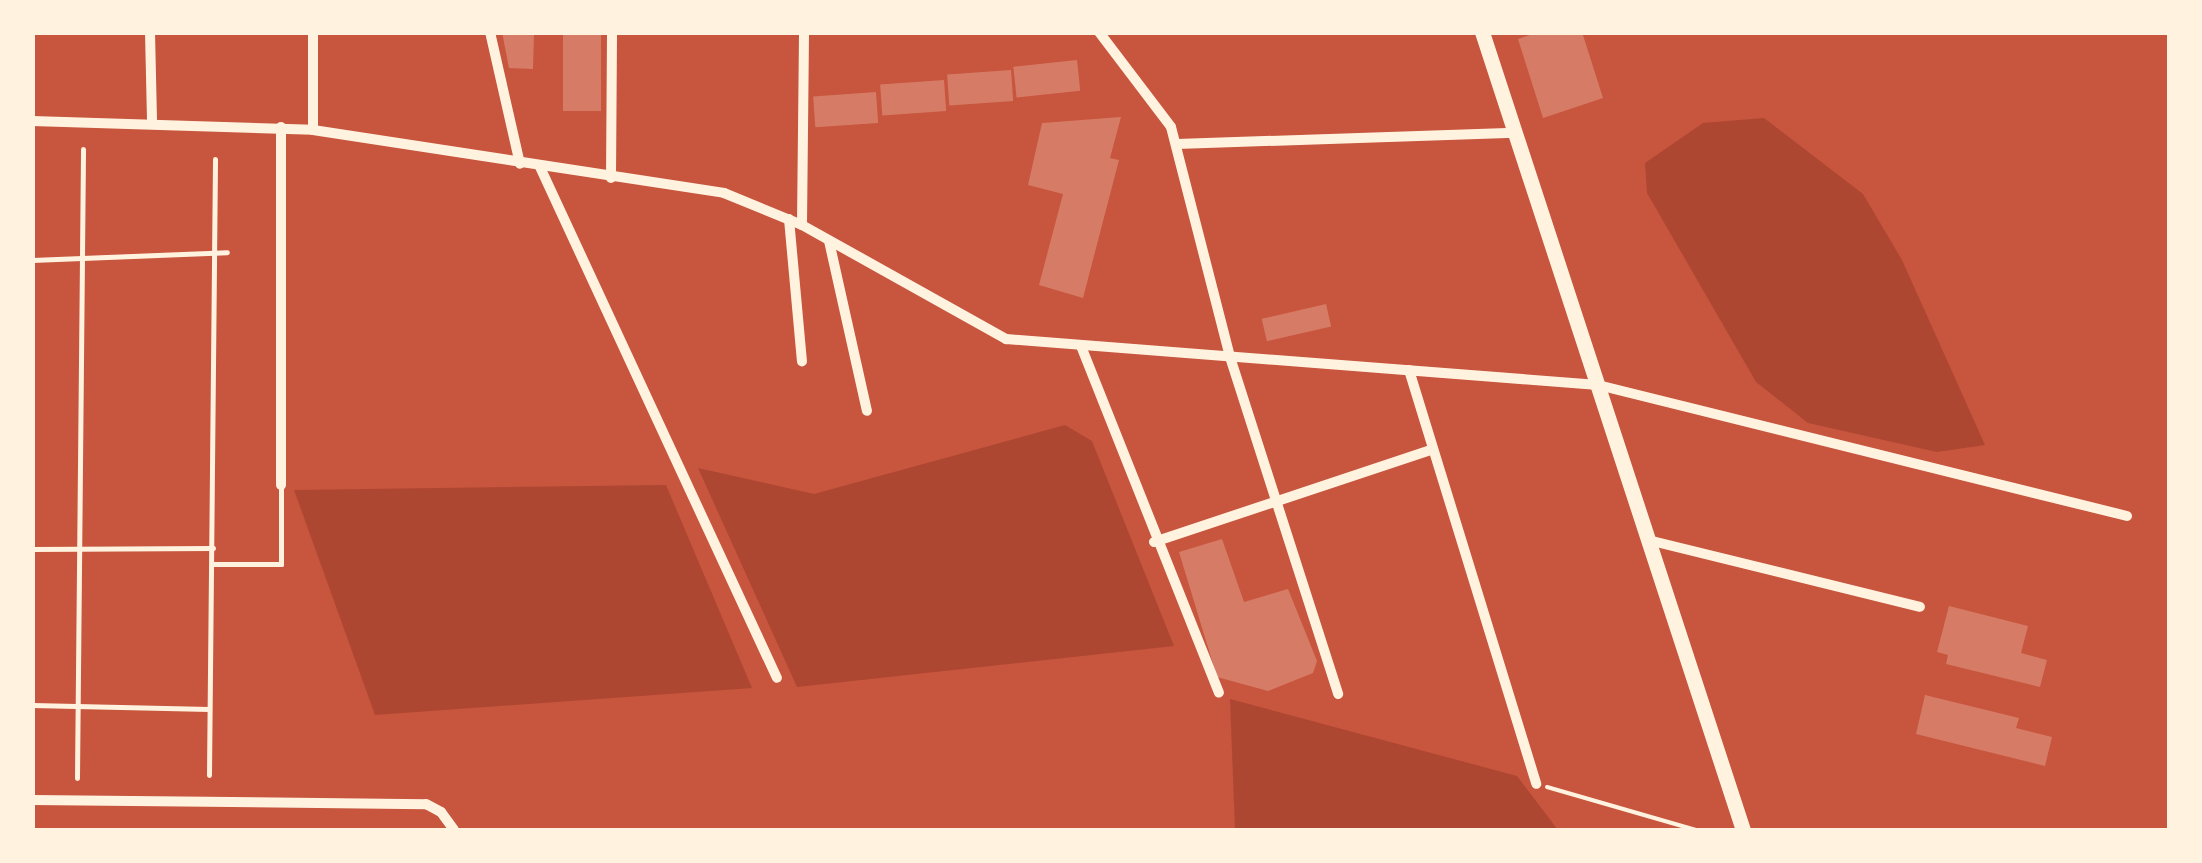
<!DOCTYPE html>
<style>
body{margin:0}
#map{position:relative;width:2202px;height:863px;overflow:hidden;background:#c8553d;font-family:"Fira Sans Condensed",sans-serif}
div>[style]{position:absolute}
.green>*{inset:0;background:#ae4732}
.building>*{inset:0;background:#d67c66;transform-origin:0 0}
.path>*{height:4px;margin:-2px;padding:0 2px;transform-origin:2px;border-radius:2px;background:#fff3e0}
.service>*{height:5px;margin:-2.5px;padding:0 2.5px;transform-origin:2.5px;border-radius:2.5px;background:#fff3e0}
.minor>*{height:10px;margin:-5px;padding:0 5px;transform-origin:5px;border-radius:5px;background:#fff3e0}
.secondary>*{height:15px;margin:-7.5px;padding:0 7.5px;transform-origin:7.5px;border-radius:7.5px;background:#fff3e0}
span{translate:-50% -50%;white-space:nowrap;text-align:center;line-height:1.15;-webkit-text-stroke:10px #fff3e0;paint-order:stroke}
.frame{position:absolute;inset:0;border:35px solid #fff3e0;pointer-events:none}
</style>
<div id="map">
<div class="green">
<i style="clip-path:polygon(1764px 118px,1863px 194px,1902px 260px,1985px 445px,1937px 452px,1808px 423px,1756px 382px,1647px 193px,1645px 163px,1703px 123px)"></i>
<i style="clip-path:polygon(1065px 425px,1092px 441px,1174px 646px,797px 687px,698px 468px,814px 494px)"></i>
<i style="clip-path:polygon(666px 485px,752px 688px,375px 715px,294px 490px)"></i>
<i style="clip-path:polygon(1230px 699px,1517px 776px,1558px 830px,1235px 830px)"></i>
</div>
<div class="building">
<i style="clip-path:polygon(502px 32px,534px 32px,533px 69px,509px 68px)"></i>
<i style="left:563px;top:32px;width:38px;height:79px"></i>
<i style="clip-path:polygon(1538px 32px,1582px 32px,1603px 98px,1543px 118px,1518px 39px)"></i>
<i style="left:1077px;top:60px;width:31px;height:64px;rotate:84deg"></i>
<i style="left:1011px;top:70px;width:31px;height:64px;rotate:86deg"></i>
<i style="left:944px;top:80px;width:31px;height:64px;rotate:86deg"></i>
<i style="left:876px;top:92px;width:31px;height:63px;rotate:86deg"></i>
<i style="clip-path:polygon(1121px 117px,1110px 158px,1119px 160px,1083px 298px,1039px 285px,1063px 194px,1028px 185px,1042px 123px)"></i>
<i style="left:1326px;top:304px;width:23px;height:66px;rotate:77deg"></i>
<i style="clip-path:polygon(1222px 539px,1244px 602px,1288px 589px,1317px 661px,1313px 673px,1268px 691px,1217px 677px,1179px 552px)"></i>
<i style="clip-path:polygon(1949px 606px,2028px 626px,2021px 653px,2047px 660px,2040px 687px,1946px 664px,1948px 655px,1937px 652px)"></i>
<i style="clip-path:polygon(1925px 695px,2019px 718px,2016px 728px,2052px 737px,2045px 766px,1916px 734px)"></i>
</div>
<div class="path">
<i style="left:1547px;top:787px;width:155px;rotate:16.1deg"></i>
</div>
<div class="service">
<i style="left:32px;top:260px;width:195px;rotate:-2.3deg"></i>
<i style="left:32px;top:549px;width:181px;rotate:-0.3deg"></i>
<i style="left:213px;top:564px;width:68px"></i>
<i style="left:281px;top:564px;width:79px;rotate:-90deg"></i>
<i style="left:32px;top:705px;width:177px;rotate:1.3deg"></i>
<i style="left:209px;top:775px;width:616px;rotate:-89.44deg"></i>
<i style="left:77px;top:778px;width:629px;rotate:-89.45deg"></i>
</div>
<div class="minor">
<i style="left:150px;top:32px;width:91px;rotate:88.7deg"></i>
<i style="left:313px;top:32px;width:98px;rotate:90deg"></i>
<i style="left:490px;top:32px;width:135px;rotate:77.2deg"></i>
<i style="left:1099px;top:32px;width:119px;rotate:52.8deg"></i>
<i style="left:1171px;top:127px;width:237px;rotate:75.6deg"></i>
<i style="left:1230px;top:357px;width:354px;rotate:72.2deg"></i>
<i style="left:32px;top:121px;width:281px;rotate:1.8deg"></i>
<i style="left:313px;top:130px;width:416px;rotate:8.7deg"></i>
<i style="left:724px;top:193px;width:84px;rotate:22.3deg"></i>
<i style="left:802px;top:225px;width:234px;rotate:29.2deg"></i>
<i style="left:1006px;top:339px;width:594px;rotate:4.44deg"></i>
<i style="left:1598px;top:385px;width:545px;rotate:13.91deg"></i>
<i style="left:281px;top:127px;width:358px;rotate:90deg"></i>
<i style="left:1177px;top:144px;width:338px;rotate:-1.9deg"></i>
<i style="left:540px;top:167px;width:563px;rotate:65.12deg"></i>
<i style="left:611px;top:178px;width:146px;rotate:-89.6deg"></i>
<i style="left:789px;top:219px;width:143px;rotate:84.8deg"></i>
<i style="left:802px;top:225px;width:193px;rotate:-89.4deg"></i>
<i style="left:829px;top:241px;width:174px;rotate:77.4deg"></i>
<i style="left:1081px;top:346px;width:373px;rotate:68.3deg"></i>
<i style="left:1409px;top:370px;width:433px;rotate:72.9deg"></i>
<i style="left:1648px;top:540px;width:280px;rotate:13.8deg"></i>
<i style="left:1154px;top:542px;width:294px;rotate:-18.4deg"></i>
<i style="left:32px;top:800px;width:394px;rotate:0.6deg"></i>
<i style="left:426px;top:804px;width:17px;rotate:28deg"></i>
<i style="left:441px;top:812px;width:22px;rotate:54deg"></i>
</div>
<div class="secondary">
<i style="left:1482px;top:32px;width:840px;rotate:71.89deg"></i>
</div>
<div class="frame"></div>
</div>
